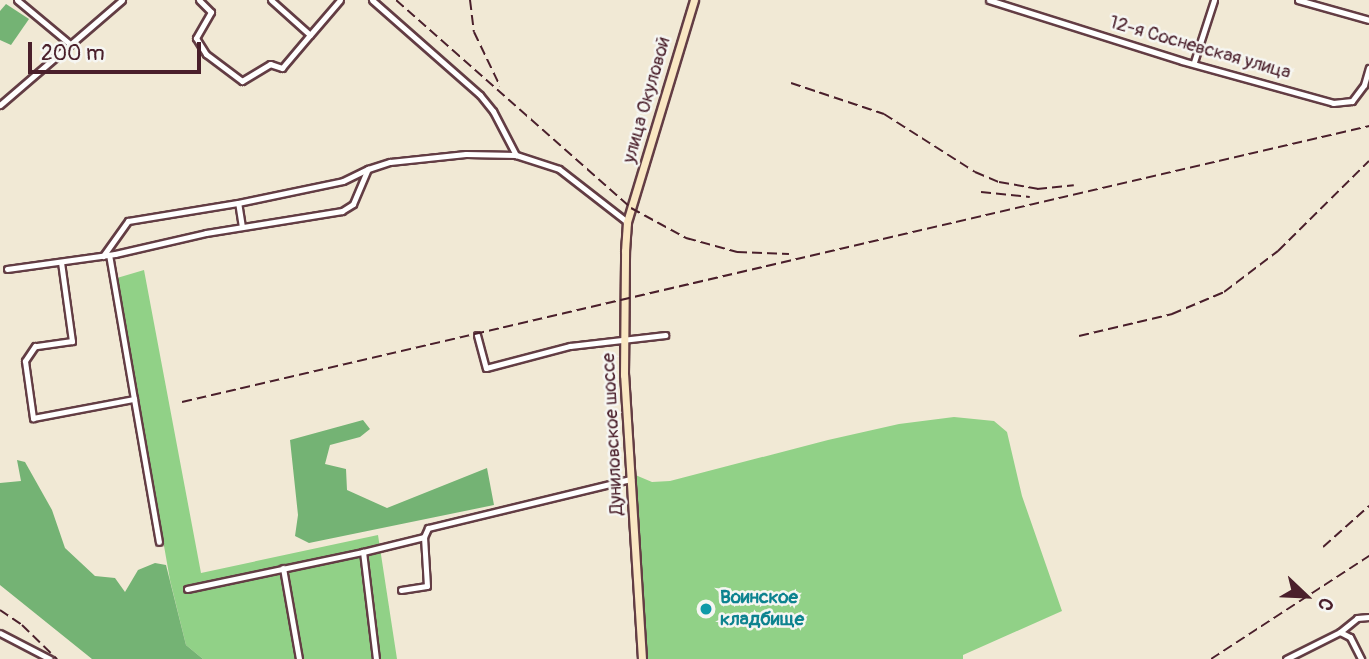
<!DOCTYPE html>
<meta charset="utf-8">
<style>
body{margin:0}
#map{position:relative;width:1369px;height:659px;overflow:hidden;background:#f1e9d5;font-family:Pangolin,sans-serif}
div>[style]{position:absolute}
.green>*{inset:0;background:#91d187}
.forest>*{inset:0;background:#74b374}
.roads{filter:drop-shadow(2px 0 #633d44) drop-shadow(-2px 0 #633d44) drop-shadow(0 2px #633d44) drop-shadow(0 -2px #633d44)}
.street>*{height:5px;margin:-2.5px;padding:0 2.5px;transform-origin:2.5px;border-radius:2.5px;background:#fff}
.secondary>*{height:7px;margin:-3.5px;padding:0 3.5px;transform-origin:3.5px;border-radius:3.5px;background:#f9e7c3}
.rail>*{height:2px;margin-top:-1px;transform-origin:0;background:repeating-linear-gradient(90deg,#4a1f2b 0 10px,transparent 0 15px)}
.dots>*{width:19px;height:19px;translate:-50% -50%;box-sizing:border-box;border:4px solid #f6f6f2;border-radius:50%}
span{translate:-50% -50%;white-space:nowrap;text-align:center;line-height:1.15;-webkit-text-stroke:5px #f6f6f2;paint-order:stroke}
.street-label{font-size:19px;color:#4a1f2b}
.culture-label{font-size:19px;color:#0d838f;font-weight:700}
.left{translate:0 -50%;text-align:left}
.north{position:absolute;left:1271px;top:561px;width:70px;height:70px;-webkit-text-stroke:5px #f6f6f2;paint-order:stroke;rotate:113deg;font-size:19px;font-weight:700;line-height:28px;text-align:center;color:#4a1f2b}
.north::after{content:'';display:block;margin:auto;width:24px;height:32px;background:#4a1f2b;clip-path:polygon(50% 0,100% 100%,50% 72%,0 100%)}
.scale{position:absolute;left:28px;top:42px;width:173px;height:32px;box-sizing:border-box;border:4px solid #4a1f2b;border-top:0;padding-left:9px;font-size:21px;line-height:24px;white-space:nowrap;color:#4a1f2b;-webkit-text-stroke:5px #f6f6f2;paint-order:stroke}
</style>
<div id="map">
<div class="green">
<i style="clip-path:polygon(144px 270px,201px 573px,378px 535px,397px 659px,203px 659px,186px 645px,170px 580px,117px 278px)"></i>
<i style="clip-path:polygon(954px 417px,994px 421px,1007px 432px,1022px 496px,1062px 611px,963px 655px,963px 659px,644px 659px,633px 474px,652px 482px,670px 481px,828px 440px,899px 424px)"></i>
</div>
<div class="forest">
<i style="clip-path:polygon(6px 4px,29px 19px,11px 45px,0 40px,0 11px)"></i>
<i style="clip-path:polygon(363px 420px,370px 429px,360px 437px,330px 445px,325px 464px,346px 469px,347px 490px,387px 508px,487px 468px,494px 505px,309px 543px,295px 536px,298px 515px,290px 440px)"></i>
<i style="clip-path:polygon(17px 460px,25px 462px,52px 510px,65px 548px,95px 576px,115px 578px,125px 592px,138px 570px,155px 563px,166px 565px,186px 645px,203px 659px,92px 659px,0 585px,0 483px,21px 481px)"></i>
</div>
<div class="roads">
<div class="street">
<i style="left:17px;top:0;width:69px;rotate:39.7deg"></i>
<i style="left:199px;top:0;width:17px;rotate:45deg"></i>
<i style="left:211px;top:12px;width:30px;rotate:120deg"></i>
<i style="left:196px;top:38px;width:19px;rotate:58deg"></i>
<i style="left:206px;top:54px;width:45px;rotate:36.9deg"></i>
<i style="left:242px;top:81px;width:33px;rotate:-31deg"></i>
<i style="left:270px;top:64px;width:13px;rotate:18deg"></i>
<i style="left:282px;top:68px;width:43px;rotate:-49.7deg"></i>
<i style="left:271px;top:0;width:52px;rotate:41.9deg"></i>
<i style="left:310px;top:35px;width:46px;rotate:-49.4deg"></i>
<i style="left:372px;top:0;width:144px;rotate:41.3deg"></i>
<i style="left:480px;top:95px;width:21px;rotate:51deg"></i>
<i style="left:493px;top:111px;width:50px;rotate:62.4deg"></i>
<i style="left:516px;top:155px;width:45px;rotate:18deg"></i>
<i style="left:559px;top:169px;width:86px;rotate:37.9deg"></i>
<i style="left:989px;top:0;width:202px;rotate:17.5deg"></i>
<i style="left:1182px;top:61px;width:157px;rotate:15.5deg"></i>
<i style="left:1333px;top:103px;width:19px;rotate:-6deg"></i>
<i style="left:1352px;top:101px;width:20px;rotate:-53deg"></i>
<i style="left:1364px;top:85px;width:18px;rotate:-74deg"></i>
<i style="left:1298px;top:0;width:74px;rotate:15.7deg"></i>
<i style="left:1194px;top:62px;width:65px;rotate:-72.1deg"></i>
<i style="left:0;top:105px;width:161px;rotate:-40.7deg"></i>
<i style="left:242px;top:227px;width:24px;rotate:-99deg"></i>
<i style="left:238px;top:203px;width:107px;rotate:-11.8deg"></i>
<i style="left:343px;top:181px;width:28px;rotate:-26deg"></i>
<i style="left:103px;top:256px;width:43px;rotate:-54.5deg"></i>
<i style="left:128px;top:221px;width:111px;rotate:-9.3deg"></i>
<i style="left:61px;top:262px;width:80px;rotate:82.1deg"></i>
<i style="left:72px;top:341px;width:37px;rotate:172deg"></i>
<i style="left:35px;top:346px;width:18px;rotate:124deg"></i>
<i style="left:25px;top:361px;width:58px;rotate:82deg"></i>
<i style="left:33px;top:418px;width:103px;rotate:-10.7deg"></i>
<i style="left:134px;top:399px;width:146px;rotate:-99.8deg"></i>
<i style="left:7px;top:269px;width:109px;rotate:-7.9deg"></i>
<i style="left:115px;top:254px;width:93px;rotate:-13deg"></i>
<i style="left:206px;top:233px;width:138px;rotate:-9.2deg"></i>
<i style="left:342px;top:211px;width:13px;rotate:-32deg"></i>
<i style="left:353px;top:204px;width:38px;rotate:-67deg"></i>
<i style="left:368px;top:169px;width:23px;rotate:-18deg"></i>
<i style="left:390px;top:162px;width:76px;rotate:-6deg"></i>
<i style="left:466px;top:154px;width:50px;rotate:1.1deg"></i>
<i style="left:477px;top:335px;width:34px;rotate:75deg"></i>
<i style="left:486px;top:368px;width:87px;rotate:-14.7deg"></i>
<i style="left:570px;top:346px;width:96px;rotate:-6.6deg"></i>
<i style="left:134px;top:399px;width:145px;rotate:80.1deg"></i>
<i style="left:283px;top:568px;width:92px;rotate:80deg"></i>
<i style="left:187px;top:589px;width:180px;rotate:-11.9deg"></i>
<i style="left:401px;top:590px;width:26px;rotate:-9deg"></i>
<i style="left:427px;top:586px;width:49px;rotate:-93.5deg"></i>
<i style="left:424px;top:537px;width:10px;rotate:-66deg"></i>
<i style="left:428px;top:528px;width:209px;rotate:-13.6deg"></i>
<i style="left:1340px;top:632px;width:11px;rotate:27deg"></i>
<i style="left:1350px;top:637px;width:25px;rotate:63deg"></i>
<i style="left:0;top:633px;width:56px;rotate:27.5deg"></i>
<i style="left:376px;top:659px;width:108px;rotate:-96.9deg"></i>
<i style="left:363px;top:552px;width:63px;rotate:-13.8deg"></i>
<i style="left:1286px;top:659px;width:60px;rotate:-26.6deg"></i>
<i style="left:1340px;top:632px;width:22px;rotate:-39deg"></i>
<i style="left:1357px;top:618px;width:12px;rotate:-5deg"></i>
</div>
<div class="secondary">
<i style="left:642px;top:659px;width:285px;rotate:-93.6deg"></i>
<i style="left:624px;top:375px;width:124px;rotate:-89.5deg"></i>
<i style="left:625px;top:251px;width:29px;rotate:-86deg"></i>
<i style="left:627px;top:222px;width:232px;rotate:-73.2deg"></i>
</div>
</div>
<div class="rail">
<i style="left:396px;top:0;width:314px;rotate:41.5deg"></i>
<i style="left:631px;top:208px;width:63px;rotate:28.6deg"></i>
<i style="left:686px;top:238px;width:53px;rotate:15.4deg"></i>
<i style="left:737px;top:252px;width:52px;rotate:2.2deg"></i>
<i style="left:470px;top:0;width:32px;rotate:83deg"></i>
<i style="left:474px;top:32px;width:60px;rotate:64.3deg"></i>
<i style="left:791px;top:83px;width:98px;rotate:18.4deg"></i>
<i style="left:884px;top:114px;width:108px;rotate:32.5deg"></i>
<i style="left:975px;top:172px;width:26px;rotate:23deg"></i>
<i style="left:999px;top:182px;width:39px;rotate:10deg"></i>
<i style="left:1037px;top:189px;width:37px;rotate:-6deg"></i>
<i style="left:981px;top:192px;width:49px;rotate:5.8deg"></i>
<i style="left:1079px;top:336px;width:96px;rotate:-13.3deg"></i>
<i style="left:1172px;top:314px;width:56px;rotate:-22.9deg"></i>
<i style="left:1224px;top:292px;width:68px;rotate:-37.2deg"></i>
<i style="left:1278px;top:251px;width:128px;rotate:-44.7deg"></i>
<i style="left:182px;top:402px;width:1219px;rotate:-13.09deg"></i>
<i style="left:1323px;top:547px;width:62px;rotate:-41.7deg"></i>
<i style="left:0;top:610px;width:27px;rotate:34deg"></i>
<i style="left:22px;top:625px;width:49px;rotate:44.2deg"></i>
<i style="left:1211px;top:659px;width:189px;rotate:-33.1deg"></i>
</div>
<div class="dots">
<i style="left:706px;top:609px;background:#0f9aa8"></i>
</div>
<div class="street-label">
<span style="left:1200px;top:48px;rotate:16deg">12-я Сосневская улица</span>
<span style="left:647px;top:100px;rotate:-74deg">улица Окуловой</span>
<span style="left:613px;top:434px;rotate:-93deg">Дуниловское шоссе</span>
</div>
<div class="culture-label">
<span class="left" style="left:720px;top:609px">Воинское<br>кладбище</span>
</div>
<div class="north">С</div>
<div class="scale">200 m</div>
</div>
